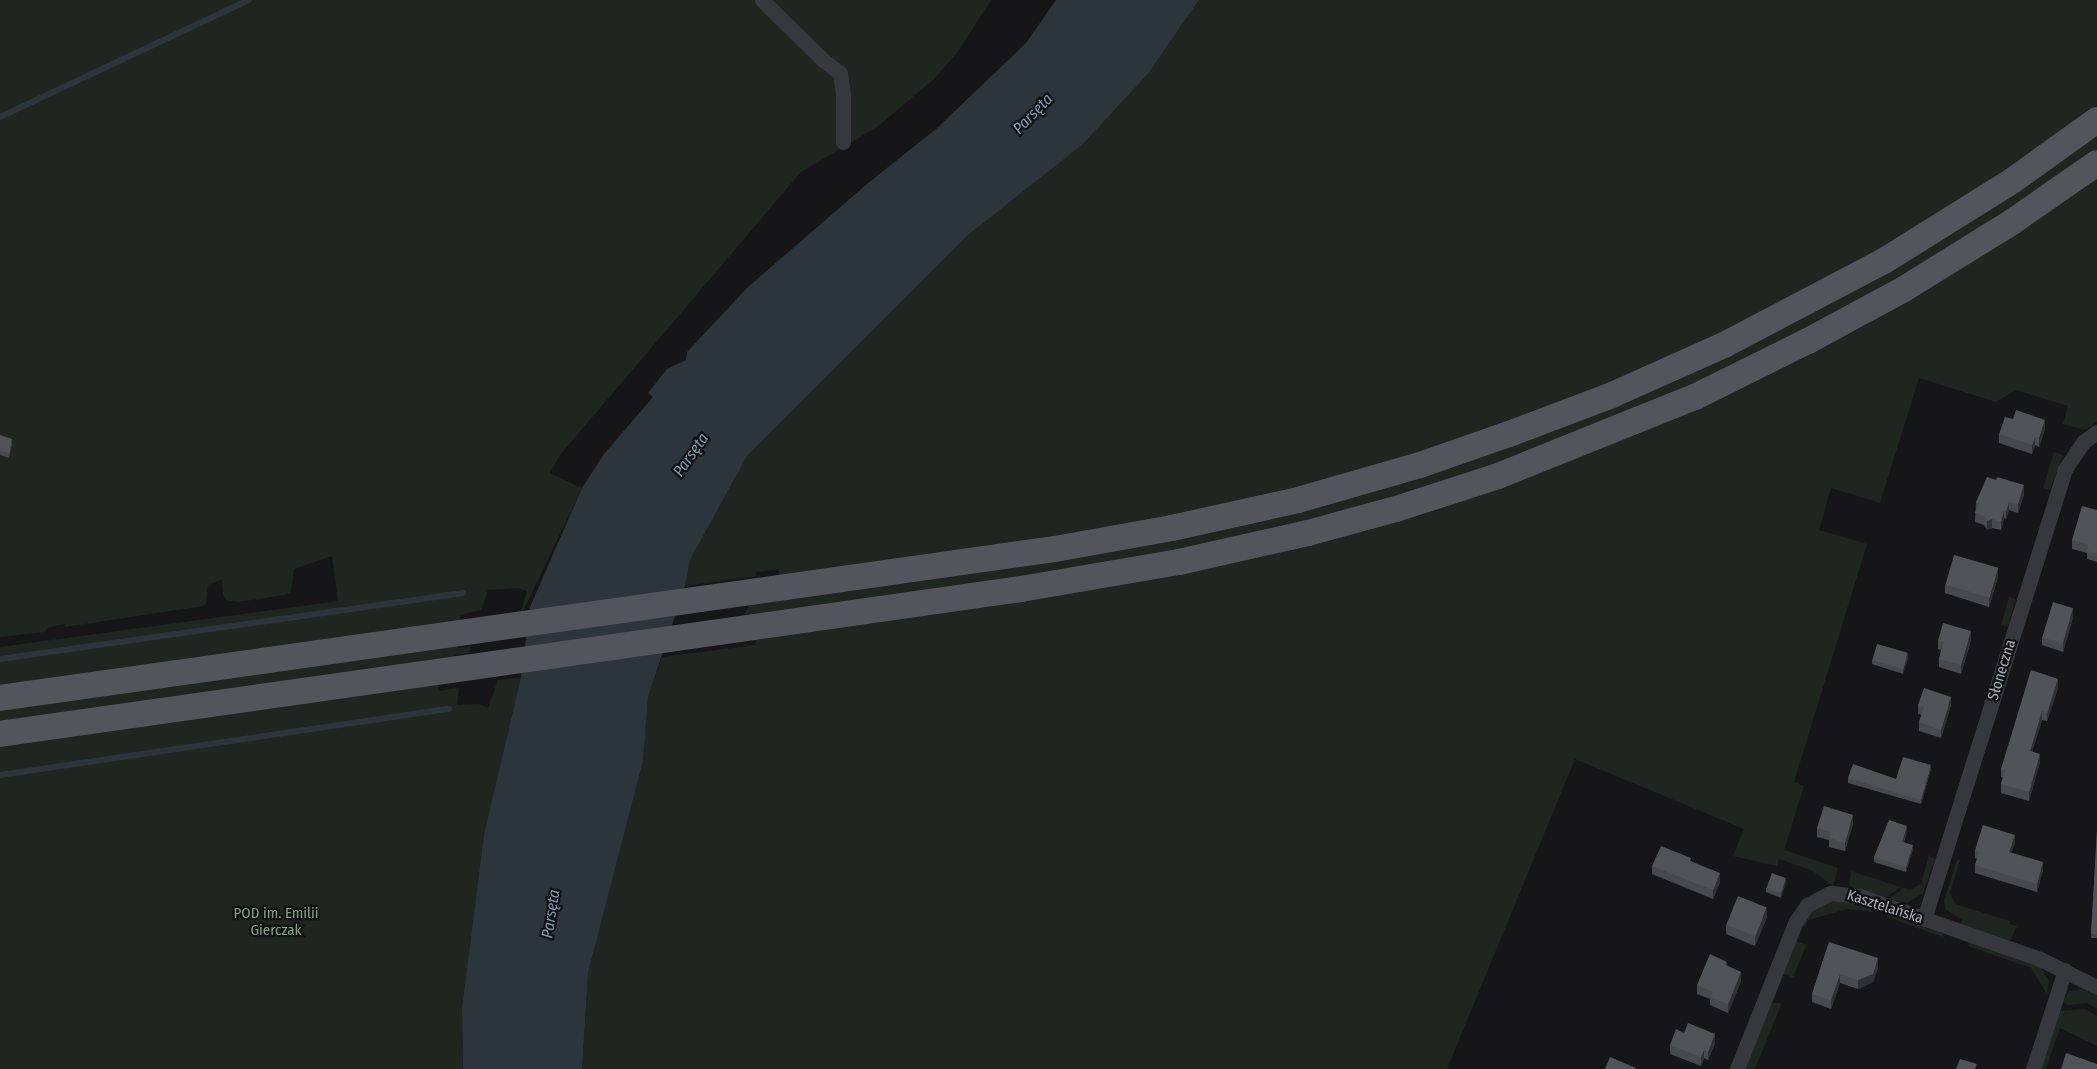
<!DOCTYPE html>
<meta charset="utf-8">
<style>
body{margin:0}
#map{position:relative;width:2097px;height:1069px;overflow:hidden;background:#161618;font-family:"Fira Sans Condensed",sans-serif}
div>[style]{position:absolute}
.green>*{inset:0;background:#1e261f;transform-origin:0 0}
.water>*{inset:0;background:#2c353c}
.stream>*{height:6px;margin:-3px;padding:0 3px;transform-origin:3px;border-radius:3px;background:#2c353c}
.street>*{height:15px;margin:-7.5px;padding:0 7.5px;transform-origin:7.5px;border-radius:7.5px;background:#37383d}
.primary>*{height:26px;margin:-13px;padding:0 13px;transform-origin:13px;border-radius:13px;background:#53555c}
.wall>*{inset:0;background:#47494d}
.shaded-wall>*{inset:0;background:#2f3033}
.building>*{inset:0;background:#525359;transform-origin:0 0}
span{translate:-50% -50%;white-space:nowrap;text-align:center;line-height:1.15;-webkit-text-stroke:4.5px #111113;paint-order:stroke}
.street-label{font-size:15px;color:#a8adb8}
.park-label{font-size:15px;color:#7fa381}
.water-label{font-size:16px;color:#7f9bb3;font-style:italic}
</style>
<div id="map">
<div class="green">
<i style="clip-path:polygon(0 0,991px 0,957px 53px,934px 79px,877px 127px,801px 172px,560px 455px,550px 473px,582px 488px,516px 626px,527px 591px,518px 588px,488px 590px,481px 610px,460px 615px,461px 623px,0 688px,0 647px,338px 601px,332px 556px,294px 569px,291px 592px,284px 595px,239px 602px,226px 600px,223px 594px,222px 579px,208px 585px,206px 604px,203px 606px,65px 627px,64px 624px,47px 628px,45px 632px,0 637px)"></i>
<i style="clip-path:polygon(1199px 0,2097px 0,2097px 105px,2005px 172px,1918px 228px,1757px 317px,1595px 390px,1407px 458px,1296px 489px,1164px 519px,1015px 545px,780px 579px,778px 569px,756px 572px,756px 576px,685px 586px,690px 560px,747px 456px,968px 235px,1082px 145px,1148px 74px)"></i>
<i style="clip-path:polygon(2097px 133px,2097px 150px,2025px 201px,1850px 308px,1690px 387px,1516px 458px,1418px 491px,1306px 522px,1172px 553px,1019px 579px,744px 615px,750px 604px,1017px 565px,1603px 410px)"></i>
<i style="clip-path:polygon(2097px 176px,2097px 422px,2084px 430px,2063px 424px,2068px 406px,2016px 390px,1996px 402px,1919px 378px,1880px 503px,1831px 488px,1819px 530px,1867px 544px,1794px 782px,1804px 786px,1784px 850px,1838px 868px,1833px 886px,1813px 871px,1779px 859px,1777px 866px,1733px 856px,1744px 829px,1575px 759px,1447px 1069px,582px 1069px,588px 973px,643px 761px,648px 697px,662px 657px,756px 645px,755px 637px,1524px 479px,1700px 407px,1862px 327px,1948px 275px)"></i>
<i style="clip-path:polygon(2054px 452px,2063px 455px,2050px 490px,2043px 488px)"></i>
<i style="left:2009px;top:597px;width:7px;height:29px;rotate:16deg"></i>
<i style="clip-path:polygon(457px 644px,457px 648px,471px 647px,469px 653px,454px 655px,454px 659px,0 724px,0 709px)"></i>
<i style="clip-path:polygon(521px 677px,484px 834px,462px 1008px,463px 1069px,0 1069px,0 744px,437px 682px,439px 691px,459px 688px,457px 705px,479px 704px,488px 708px,498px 680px)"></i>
<i style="clip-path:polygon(1929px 855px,1935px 859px,1923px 893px,1907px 903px,1889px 899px,1903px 888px,1910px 890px,1921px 884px)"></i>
<i style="clip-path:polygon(1957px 860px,1960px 860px,1950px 893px,1955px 904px,2010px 921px,2009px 924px,2017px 926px,2010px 941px,1961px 924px,1962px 920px,1946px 910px,1944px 901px)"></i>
<i style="clip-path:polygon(1851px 871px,1901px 887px,1885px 898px,1849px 886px)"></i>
<i style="clip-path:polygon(1832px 900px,1853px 902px,1874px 909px,1873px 912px,1848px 909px,1808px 920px,1805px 926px,1802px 925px,1810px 911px)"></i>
<i style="left:1888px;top:914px;width:59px;height:3px;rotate:20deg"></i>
<i style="left:1796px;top:941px;width:11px;height:35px;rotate:22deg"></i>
<i style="clip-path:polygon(1969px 942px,2041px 968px,2049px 981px,2047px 994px,2031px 968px,1968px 946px)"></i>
<i style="clip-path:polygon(2082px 989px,2097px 996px,2097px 1009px,2087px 1003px,2069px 1005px,2061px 1002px,2070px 991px)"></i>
<i style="clip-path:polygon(1771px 1003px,1782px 1003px,1755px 1069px,1745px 1069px)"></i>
<i style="clip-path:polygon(2085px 1009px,2097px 1016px,2097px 1046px,2060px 1028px,2046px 1069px,2041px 1069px,2059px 1011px)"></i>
</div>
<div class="water">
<i style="clip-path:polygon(1056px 0,1199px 0,1148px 74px,1082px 145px,968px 235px,747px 456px,690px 560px,685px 586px,648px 697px,643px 761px,588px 973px,582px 1069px,463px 1069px,462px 1008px,484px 834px,521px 677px,530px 607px,582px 488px,604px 454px,653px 397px,648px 393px,667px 369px,686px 360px,687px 352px,748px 287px,867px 184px,936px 129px,1026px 43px)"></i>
</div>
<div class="stream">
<i style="left:0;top:117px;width:275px;rotate:-25.2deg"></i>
<i style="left:0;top:659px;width:468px;rotate:-8.1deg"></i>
<i style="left:0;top:775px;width:454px;rotate:-8.4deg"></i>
</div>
<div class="street">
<i style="left:762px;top:0;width:86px;rotate:44.5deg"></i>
<i style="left:823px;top:60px;width:21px;rotate:37deg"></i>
<i style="left:840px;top:73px;width:21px;rotate:82deg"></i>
<i style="left:843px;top:94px;width:48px;rotate:90deg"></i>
<i style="left:1924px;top:919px;width:472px;rotate:-72.6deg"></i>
<i style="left:2065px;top:469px;width:32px;rotate:-56deg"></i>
<i style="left:2083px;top:442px;width:17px;rotate:-36deg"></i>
<i style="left:1737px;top:1069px;width:159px;rotate:-68.3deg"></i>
<i style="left:1796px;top:921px;width:19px;rotate:-55deg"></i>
<i style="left:1807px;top:905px;width:27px;rotate:-27deg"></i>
<i style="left:1831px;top:893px;width:29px;rotate:6deg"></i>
<i style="left:1860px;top:896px;width:191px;rotate:19.3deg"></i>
<i style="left:2040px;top:959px;width:64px;rotate:26.2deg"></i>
<i style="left:2033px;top:1069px;width:104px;rotate:-72.1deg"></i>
</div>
<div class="primary">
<i style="left:0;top:698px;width:1065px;rotate:-8.04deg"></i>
<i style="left:1055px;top:549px;width:119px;rotate:-10.2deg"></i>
<i style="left:1172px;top:528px;width:129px;rotate:-12.5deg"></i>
<i style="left:1298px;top:500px;width:127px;rotate:-16deg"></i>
<i style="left:1420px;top:465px;width:94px;rotate:-19.2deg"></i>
<i style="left:1509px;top:434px;width:110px;rotate:-20.7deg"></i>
<i style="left:1612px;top:395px;width:123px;rotate:-24.1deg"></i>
<i style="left:1724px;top:345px;width:181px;rotate:-27.7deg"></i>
<i style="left:1884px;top:261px;width:151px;rotate:-32deg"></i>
<i style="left:2012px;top:181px;width:105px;rotate:-35.7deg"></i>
<i style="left:0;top:734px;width:1031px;rotate:-8.08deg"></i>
<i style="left:1021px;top:589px;width:160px;rotate:-9.7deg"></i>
<i style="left:1179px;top:562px;width:132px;rotate:-12.7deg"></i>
<i style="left:1308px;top:533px;width:91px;rotate:-15.3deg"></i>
<i style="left:1396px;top:509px;width:107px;rotate:-17.9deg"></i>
<i style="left:1498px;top:476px;width:212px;rotate:-21.9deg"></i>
<i style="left:1695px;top:397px;width:126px;rotate:-26.4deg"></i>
<i style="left:1808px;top:341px;width:109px;rotate:-28.4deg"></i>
<i style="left:1904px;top:289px;width:127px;rotate:-31.8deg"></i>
<i style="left:2012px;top:222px;width:103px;rotate:-34.8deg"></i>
</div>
<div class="wall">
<i style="clip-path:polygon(2045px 429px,2039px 447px,2035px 445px,2032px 454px,1999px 443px,1999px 434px)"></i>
<i style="clip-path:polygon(0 435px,12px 443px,9px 458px,0 455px)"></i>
<i style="clip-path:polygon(2024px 494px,2018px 513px,2009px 510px,2006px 519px,2004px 518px,2001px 530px,1992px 528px,1987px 530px,1984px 525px,1975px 522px,1976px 502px)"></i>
<i style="clip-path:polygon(2097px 510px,2097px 562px,2087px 559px,2087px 553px,2072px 549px,2072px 540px)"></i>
<i style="clip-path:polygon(1998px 577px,1989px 607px,1945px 593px,1945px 585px)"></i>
<i style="clip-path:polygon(2073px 617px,2063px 652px,2042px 645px,2042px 637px)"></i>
<i style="clip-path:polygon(1971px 640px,1961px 674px,1939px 667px,1939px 659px,1941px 650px,1938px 649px,1938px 641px)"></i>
<i style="clip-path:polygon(1908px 658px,1903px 674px,1872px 664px,1872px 660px)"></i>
<i style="clip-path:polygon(2058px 688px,2047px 721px,2042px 720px,2032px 751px,2040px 762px,2029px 801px,2001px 793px,2001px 784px,2003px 778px,2001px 777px,2001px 769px)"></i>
<i style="clip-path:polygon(1918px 705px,1951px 705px,1941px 738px,1919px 731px,1919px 722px,1922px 715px,1918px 714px)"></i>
<i style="clip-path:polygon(1931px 769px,1921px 804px,1848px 783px,1848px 778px,1896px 779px)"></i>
<i style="clip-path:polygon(1853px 824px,1845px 851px,1829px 847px,1829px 840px,1817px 837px,1817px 828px)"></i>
<i style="clip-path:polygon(1907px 830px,1904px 842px,1913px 849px,1906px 872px,1874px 862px,1874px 857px)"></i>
<i style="clip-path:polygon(2097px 831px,2097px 938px,2091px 938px)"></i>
<i style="clip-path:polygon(2015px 842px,2011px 853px,2043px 870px,2037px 892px,1975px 873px,1975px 865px,1977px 859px,1975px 858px,1975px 850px)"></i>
<i style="clip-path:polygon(1691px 861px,1720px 882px,1713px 899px,1652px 874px,1652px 866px)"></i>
<i style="clip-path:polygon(1786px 882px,1781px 898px,1766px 892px,1766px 888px)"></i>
<i style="clip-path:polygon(1767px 917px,1755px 946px,1726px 934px,1726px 925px)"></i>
<i style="clip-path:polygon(1829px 942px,1878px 967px,1873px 982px,1858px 989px,1840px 983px,1831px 1009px,1812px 1002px,1812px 994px)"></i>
<i style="clip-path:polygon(1727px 966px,1741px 981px,1728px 1013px,1710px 1005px,1710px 999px,1697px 994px,1697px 985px)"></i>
<i style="clip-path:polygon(1684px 1033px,1715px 1043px,1708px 1060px,1704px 1058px,1701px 1066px,1670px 1054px,1670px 1045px)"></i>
</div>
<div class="shaded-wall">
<i style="clip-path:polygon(2045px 420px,2045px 429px,2039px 447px,2039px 438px)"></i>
<i style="clip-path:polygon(2035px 437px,2035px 445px,2032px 454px,2032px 445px)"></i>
<i style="clip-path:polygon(2024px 485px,2024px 494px,2018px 513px,2018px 504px)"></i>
<i style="clip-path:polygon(2009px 502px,2009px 510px,2006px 519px,2006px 511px)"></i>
<i style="clip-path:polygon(2004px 510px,2004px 518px,2001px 530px,2001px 522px)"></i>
<i style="clip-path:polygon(1992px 519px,1992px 528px,1987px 530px,1987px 521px)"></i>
<i style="clip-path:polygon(1998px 568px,1998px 577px,1989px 607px,1989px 598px)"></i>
<i style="clip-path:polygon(2073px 608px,2073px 617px,2063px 652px,2063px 643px)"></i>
<i style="clip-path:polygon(1971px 631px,1971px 640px,1961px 674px,1961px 665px)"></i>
<i style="clip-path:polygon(1908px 653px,1908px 658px,1903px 674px,1903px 670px)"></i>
<i style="clip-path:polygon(2058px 679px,2058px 688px,2047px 721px,2047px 713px)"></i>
<i style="clip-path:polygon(1951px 697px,1951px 705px,1941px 738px,1941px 730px)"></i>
<i style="clip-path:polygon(2042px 711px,2042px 720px,2030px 759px,2030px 751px)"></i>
<i style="clip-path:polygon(2040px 754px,2040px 762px,2029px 801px,2029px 792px)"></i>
<i style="clip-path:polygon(1931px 765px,1931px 769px,1921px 804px,1921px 800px)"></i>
<i style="clip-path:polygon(1853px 815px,1853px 824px,1845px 851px,1845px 843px)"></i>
<i style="clip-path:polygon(1907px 826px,1907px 830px,1902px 846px,1902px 842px)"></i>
<i style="clip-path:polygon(2015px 835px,2015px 842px,2009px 860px,2009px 852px)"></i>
<i style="clip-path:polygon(1913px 845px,1913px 849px,1906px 872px,1906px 867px)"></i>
<i style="clip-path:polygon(2043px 862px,2043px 870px,2037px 892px,2037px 884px)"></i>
<i style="clip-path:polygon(1720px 873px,1720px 882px,1713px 899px,1713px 890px)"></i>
<i style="clip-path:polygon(1786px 878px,1786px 882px,1781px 898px,1781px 893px)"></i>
<i style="clip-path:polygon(1767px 908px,1767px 917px,1755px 946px,1755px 937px)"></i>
<i style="clip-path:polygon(1878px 958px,1878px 967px,1873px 982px,1858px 989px,1858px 980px)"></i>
<i style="clip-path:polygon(1741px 972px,1741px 981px,1728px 1013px,1728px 1004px)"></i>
<i style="clip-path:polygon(1840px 974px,1840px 983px,1831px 1009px,1831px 1000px)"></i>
<i style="clip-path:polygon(1715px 1034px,1715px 1043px,1708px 1060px,1708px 1052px)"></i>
<i style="clip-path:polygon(1704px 1050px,1704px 1058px,1701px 1066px,1701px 1057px)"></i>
</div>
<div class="building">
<i style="clip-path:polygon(2016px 410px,2045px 420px,2039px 438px,2035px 437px,2032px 445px,1999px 434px,2005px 417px,2013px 419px)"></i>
<i style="clip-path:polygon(0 435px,12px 439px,9px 453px,0 451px)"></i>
<i style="clip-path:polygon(1987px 477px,1996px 480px,1997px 477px,2024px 485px,2018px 504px,2009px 502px,2006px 511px,2004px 510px,2001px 522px,1992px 519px,1987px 521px,1984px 516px,1975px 513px,1979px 503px,1976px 502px)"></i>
<i style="clip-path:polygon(2082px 506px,2097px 510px,2097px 554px,2087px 551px,2088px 545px,2072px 540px)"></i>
<i style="left:1954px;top:555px;width:46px;height:31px;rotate:16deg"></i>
<i style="left:2053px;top:602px;width:21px;height:37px;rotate:17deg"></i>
<i style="clip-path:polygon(1943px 623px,1971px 631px,1961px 665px,1939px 659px,1944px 642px,1938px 641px)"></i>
<i style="left:1877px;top:644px;width:32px;height:17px;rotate:16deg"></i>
<i style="clip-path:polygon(2031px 670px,2058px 679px,2047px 713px,2042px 711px,2030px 751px,2040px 754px,2029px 792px,2001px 784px,2005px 770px,2001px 769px)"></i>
<i style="clip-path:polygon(1924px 688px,1951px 697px,1941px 730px,1919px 722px,1924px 707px,1918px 705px)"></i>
<i style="clip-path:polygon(1903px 757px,1931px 765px,1921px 800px,1848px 778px,1853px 764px,1896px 779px)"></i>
<i style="clip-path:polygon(1824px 806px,1853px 815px,1845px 843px,1829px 838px,1830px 832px,1817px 828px)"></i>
<i style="clip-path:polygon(1889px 820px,1907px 826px,1902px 842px,1913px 845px,1906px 867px,1874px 857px)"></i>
<i style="clip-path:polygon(1983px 825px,2015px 835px,2009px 852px,2043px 862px,2037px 884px,1975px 865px,1979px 852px,1975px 850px)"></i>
<i style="clip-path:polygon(2097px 831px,2097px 934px,2091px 934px)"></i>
<i style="clip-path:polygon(1661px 846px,1691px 858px,1690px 861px,1720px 873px,1713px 890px,1652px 866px)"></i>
<i style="left:1772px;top:873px;width:15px;height:16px;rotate:20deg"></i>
<i style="left:1738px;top:896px;width:31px;height:31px;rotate:22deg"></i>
<i style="clip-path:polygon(1829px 942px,1878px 958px,1873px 974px,1858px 980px,1840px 974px,1831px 1000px,1812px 994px)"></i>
<i style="clip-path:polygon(1710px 954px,1727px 962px,1726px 965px,1741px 972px,1728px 1004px,1710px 997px,1713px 992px,1697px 985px)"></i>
<i style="clip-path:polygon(1688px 1023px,1715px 1034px,1708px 1052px,1704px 1050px,1701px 1057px,1670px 1045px,1676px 1029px,1684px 1033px)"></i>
<i style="clip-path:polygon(2066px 1053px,2097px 1064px,2097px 1069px,2061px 1069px)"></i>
<i style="clip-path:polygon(1610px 1057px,1636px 1068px,1635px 1069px,1605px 1069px)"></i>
<i style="clip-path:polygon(1960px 1059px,1977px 1064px,1975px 1069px,1956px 1069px)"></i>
</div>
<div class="street-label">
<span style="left:2002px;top:670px;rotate:-73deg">Słoneczna</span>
<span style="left:1885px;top:907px;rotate:18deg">Kasztelańska</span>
</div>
<div class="park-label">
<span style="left:276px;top:922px">POD im. Emilii<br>Gierczak</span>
</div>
<div class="water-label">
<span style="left:1033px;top:114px;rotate:-46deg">Parsęta</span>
<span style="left:691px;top:455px;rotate:-55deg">Parsęta</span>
<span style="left:551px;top:914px;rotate:-81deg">Parsęta</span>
</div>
</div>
